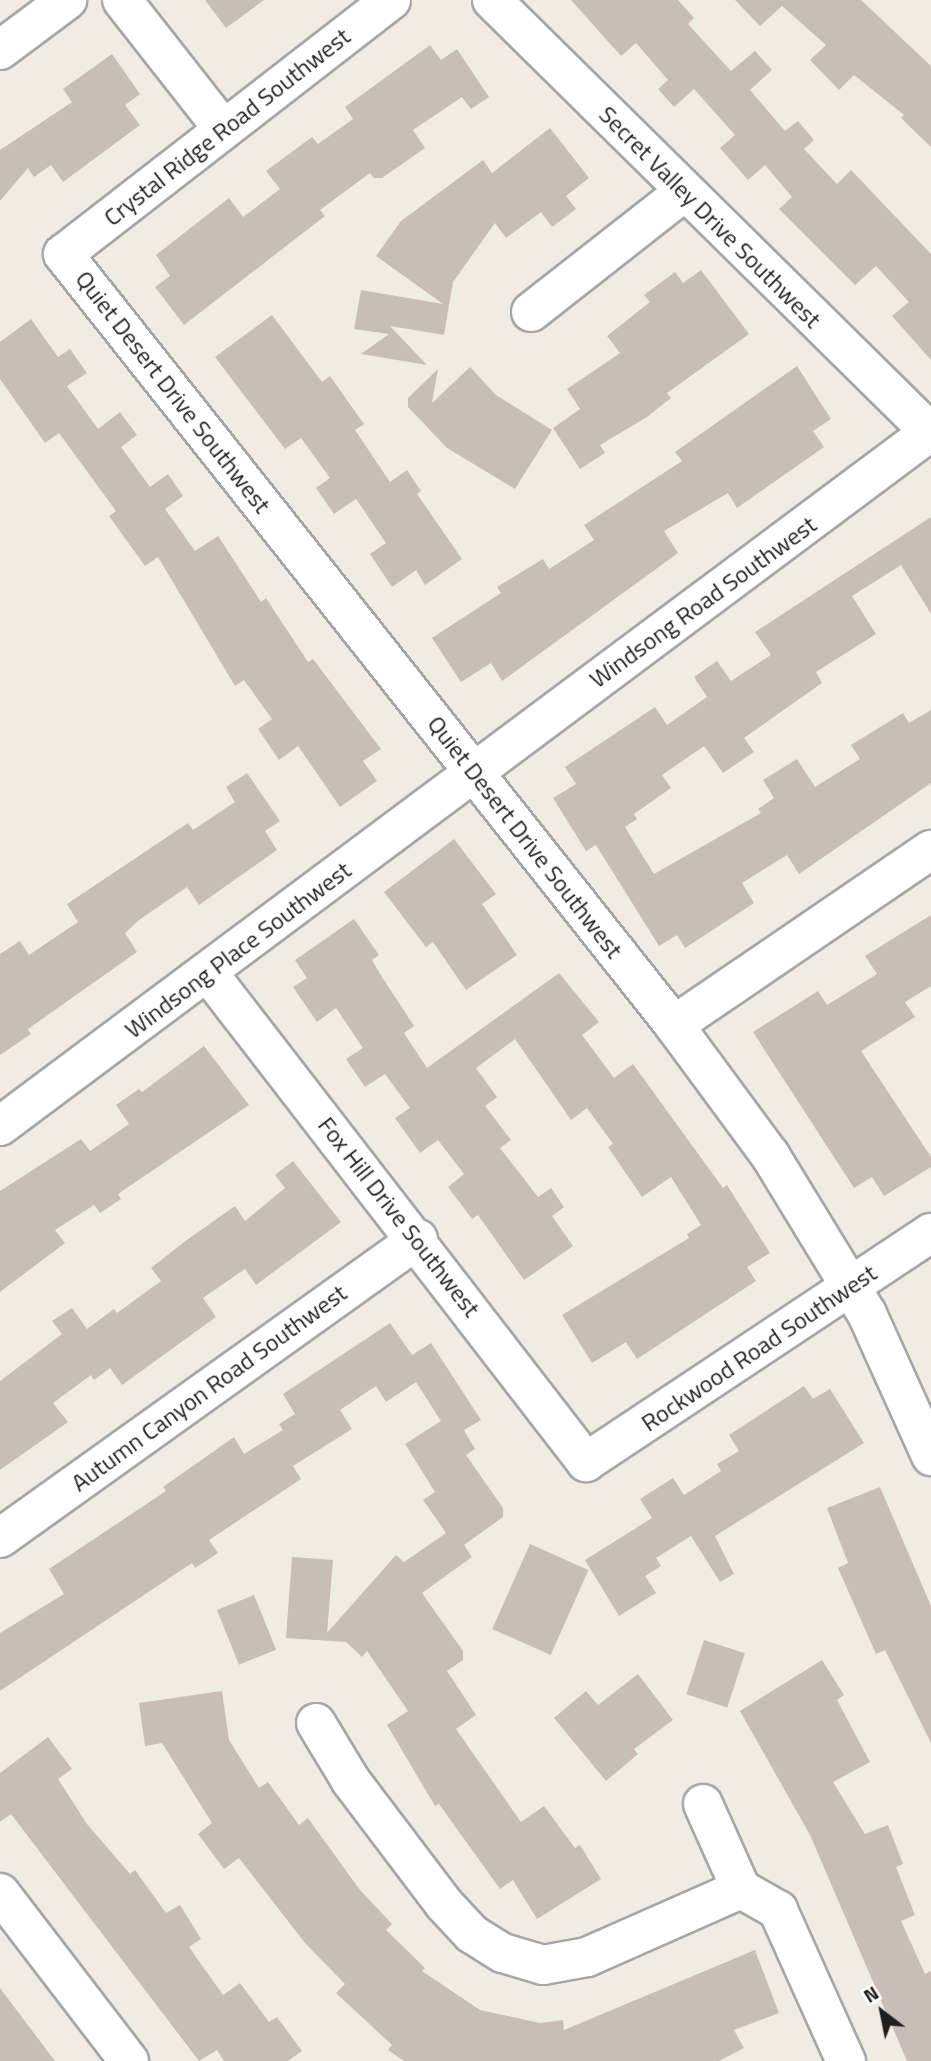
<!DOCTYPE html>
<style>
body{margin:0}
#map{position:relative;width:931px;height:2061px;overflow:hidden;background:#f0ece4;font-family:"Titillium Web",sans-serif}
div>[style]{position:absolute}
.building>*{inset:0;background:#c8beb7;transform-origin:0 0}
.roads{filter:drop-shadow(2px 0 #a6a6a6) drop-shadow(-2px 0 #a6a6a6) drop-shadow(0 2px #a6a6a6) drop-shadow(0 -2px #a6a6a6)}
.minor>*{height:38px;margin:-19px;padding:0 19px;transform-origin:19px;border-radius:19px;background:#fff}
span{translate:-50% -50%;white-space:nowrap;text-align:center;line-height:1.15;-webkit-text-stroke:7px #fff;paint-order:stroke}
.street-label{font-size:24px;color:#1f1f1f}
.north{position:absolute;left:847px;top:1977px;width:70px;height:70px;-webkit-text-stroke:5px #fff;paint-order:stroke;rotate:328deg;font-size:19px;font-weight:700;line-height:28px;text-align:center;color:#1f1f1f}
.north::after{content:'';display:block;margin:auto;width:24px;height:32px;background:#1f1f1f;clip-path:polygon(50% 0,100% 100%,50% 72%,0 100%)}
</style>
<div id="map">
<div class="building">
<i style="clip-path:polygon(205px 0,264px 0,226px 28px)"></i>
<i style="clip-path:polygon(571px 0,678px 0,694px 18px,688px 24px,731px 71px,755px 51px,772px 70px,750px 90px,785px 131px,798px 121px,814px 140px,804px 149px,837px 184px,851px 170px,931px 254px,931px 360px,892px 316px,909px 302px,876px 266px,855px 285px,779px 209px,792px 197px,765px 165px,748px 180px,720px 148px,735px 135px,694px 89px,674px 107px,658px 89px,668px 80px,636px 43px,621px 56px)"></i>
<i style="clip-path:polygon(735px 0,861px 0,931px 66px,931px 147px,901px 118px,904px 115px,854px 75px,839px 90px,810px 60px,826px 45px,782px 6px,760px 26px)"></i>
<i style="clip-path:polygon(430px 45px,441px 60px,457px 49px,489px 97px,471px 109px,462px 97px,413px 130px,425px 148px,382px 178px,374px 178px,370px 173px,320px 210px,325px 216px,184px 325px,155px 287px,170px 276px,156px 255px,229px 198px,243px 217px,280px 189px,266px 171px,312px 137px,318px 144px,353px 119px,345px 107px)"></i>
<i style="clip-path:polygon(112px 54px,140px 94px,125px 105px,140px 125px,63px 182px,51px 165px,34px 177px,28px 168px,0 201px,0 150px,72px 102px,63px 89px)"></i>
<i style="clip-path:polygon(550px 128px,589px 178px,566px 196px,576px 209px,552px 227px,541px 212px,506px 238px,495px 223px,453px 282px,444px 335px,390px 326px,427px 365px,361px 354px,389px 334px,354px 329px,361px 290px,443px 304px,376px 256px,401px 221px,483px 160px,492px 173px)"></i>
<i style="clip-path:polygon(701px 270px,749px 334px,667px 393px,671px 398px,647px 417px,600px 445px,605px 453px,580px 469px,553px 428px,580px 409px,567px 389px,620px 353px,607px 336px,650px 302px,644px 295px,675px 272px,683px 283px)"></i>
<i style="clip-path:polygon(272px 315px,322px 382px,330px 376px,364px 424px,355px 430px,390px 482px,407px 470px,421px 491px,417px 494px,462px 559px,425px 585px,416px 570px,392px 587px,370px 554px,386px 543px,356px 499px,334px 514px,316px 488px,330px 478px,301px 438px,285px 449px,215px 357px)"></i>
<i style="clip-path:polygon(31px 319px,58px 357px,70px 349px,87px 373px,67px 386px,98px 429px,120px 412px,137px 435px,121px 447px,150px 487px,168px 474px,183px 496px,165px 509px,195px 551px,218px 536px,261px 602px,266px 598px,308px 662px,313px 659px,381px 749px,363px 761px,377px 781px,340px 807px,298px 746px,279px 760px,258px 729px,272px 719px,244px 680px,235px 686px,158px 557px,145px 566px,109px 516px,116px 511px,59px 433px,45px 443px,0 379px,0 342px)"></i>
<i style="clip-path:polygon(797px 366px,831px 419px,813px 431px,824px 447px,737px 508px,728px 493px,664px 531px,678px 553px,502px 681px,491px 663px,461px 682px,432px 638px,501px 593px,497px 587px,543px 559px,549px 569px,594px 540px,584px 525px,682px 461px,675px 452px)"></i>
<i style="clip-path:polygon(470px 367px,496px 395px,552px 430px,515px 489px,447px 448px,408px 407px,408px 398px,438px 369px,432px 403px)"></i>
<i style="clip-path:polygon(931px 517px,931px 614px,901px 565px,852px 596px,876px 634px,816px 672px,822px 683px,744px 738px,754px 752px,723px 773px,704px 746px,662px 775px,671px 788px,634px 814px,637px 819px,625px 827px,654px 874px,761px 813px,758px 809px,774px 798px,763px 780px,797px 759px,815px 787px,860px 759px,851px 745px,903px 713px,909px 723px,931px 710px,931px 783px,799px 874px,787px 855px,742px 883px,754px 903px,685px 948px,677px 935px,659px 946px,596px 845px,586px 851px,553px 798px,576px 784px,565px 767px,655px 707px,667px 725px,707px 697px,694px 677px,717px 661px,731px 681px,771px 655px,755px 632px)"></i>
<i style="clip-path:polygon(247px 773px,280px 821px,265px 831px,277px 850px,199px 905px,187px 887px,139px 920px,125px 933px,137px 952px,28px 1029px,31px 1034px,0 1055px,0 954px,20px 941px,29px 955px,78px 922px,67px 904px,188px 823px,193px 830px,235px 802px,226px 787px)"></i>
<i style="clip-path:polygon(454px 839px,496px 894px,482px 904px,517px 955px,466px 990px,433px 942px,426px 947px,384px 892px)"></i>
<i style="clip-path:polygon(931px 915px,931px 986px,905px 1002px,915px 1017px,861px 1051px,931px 1157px,931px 1167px,884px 1196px,872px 1177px,854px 1188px,753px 1032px,818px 991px,827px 1005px,877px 974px,865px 956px)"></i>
<i style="clip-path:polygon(354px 919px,379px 955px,372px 960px,382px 977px,414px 1026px,404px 1033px,427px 1068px,559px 973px,599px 1022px,582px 1035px,614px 1078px,633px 1064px,723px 1188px,727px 1185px,770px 1253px,747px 1267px,756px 1281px,637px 1359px,626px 1342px,592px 1363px,562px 1315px,689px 1238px,687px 1234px,701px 1225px,671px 1177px,642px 1197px,608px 1147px,613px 1144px,587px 1108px,571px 1120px,515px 1039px,476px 1068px,497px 1097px,485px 1106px,511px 1140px,500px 1148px,538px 1197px,551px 1188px,564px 1207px,552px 1216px,573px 1246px,524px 1280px,478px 1215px,472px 1219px,448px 1187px,464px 1174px,438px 1140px,420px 1153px,395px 1118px,410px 1108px,385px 1074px,365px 1087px,346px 1059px,363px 1048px,336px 1008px,317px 1022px,293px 987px,307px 978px,295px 960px)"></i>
<i style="clip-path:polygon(204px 1046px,249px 1105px,118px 1194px,121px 1199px,100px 1213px,94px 1205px,55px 1230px,65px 1243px,0 1292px,0 1191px,81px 1139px,90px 1151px,129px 1124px,116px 1105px,139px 1089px,142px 1092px)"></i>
<i style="clip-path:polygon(293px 1161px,341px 1222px,256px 1285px,245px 1269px,203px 1298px,216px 1317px,122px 1385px,110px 1368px,94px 1380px,91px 1375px,53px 1403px,68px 1422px,0 1470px,0 1381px,62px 1334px,52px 1321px,72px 1308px,87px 1329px,114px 1309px,117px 1313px,161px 1281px,151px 1268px,184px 1242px,235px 1206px,245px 1221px,285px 1188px,275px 1175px)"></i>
<i style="clip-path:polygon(390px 1323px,412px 1355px,431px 1343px,481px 1420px,464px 1430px,475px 1449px,466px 1455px,503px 1508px,503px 1517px,464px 1545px,472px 1557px,422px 1593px,463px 1651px,463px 1660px,447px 1671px,476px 1715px,456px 1729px,521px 1822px,544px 1806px,575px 1848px,580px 1845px,601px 1879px,537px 1919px,513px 1880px,500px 1889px,439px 1804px,435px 1806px,387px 1725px,408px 1711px,367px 1651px,362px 1657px,346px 1642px,286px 1638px,292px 1557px,333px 1560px,327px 1633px,396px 1555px,404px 1562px,446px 1533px,423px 1500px,435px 1492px,405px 1444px,441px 1421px,416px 1382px,386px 1402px,376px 1386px,340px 1410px,352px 1429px,293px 1466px,301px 1479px,209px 1540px,218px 1553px,195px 1568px,192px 1563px,0 1691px,0 1633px,64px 1594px,49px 1569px,166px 1491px,163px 1487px,234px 1437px,244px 1454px,283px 1430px,279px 1424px,295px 1414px,283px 1394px)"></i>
<i style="clip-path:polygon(804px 1386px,813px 1399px,830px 1389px,864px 1443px,715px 1536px,734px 1574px,720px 1582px,691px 1536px,656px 1558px,661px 1566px,645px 1576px,656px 1593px,619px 1616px,585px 1560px,652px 1518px,640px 1499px,673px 1478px,684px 1495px,721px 1471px,717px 1464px,739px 1451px,729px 1435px)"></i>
<i style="clip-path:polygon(880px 1487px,931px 1606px,931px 1743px,885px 1650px,876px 1654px,838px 1568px,848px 1563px,827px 1508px)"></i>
<i style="left:530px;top:1544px;width:64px;height:93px;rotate:24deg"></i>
<i style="left:254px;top:1595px;width:59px;height:40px;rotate:68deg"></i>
<i style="left:704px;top:1640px;width:43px;height:57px;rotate:18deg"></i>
<i style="clip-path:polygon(822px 1660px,844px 1695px,837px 1700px,870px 1762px,833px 1782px,865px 1834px,888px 1825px,903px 1864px,896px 1867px,915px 1915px,901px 1921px,925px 1974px,931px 1971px,931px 2061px,907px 2061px,810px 1835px,740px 1711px)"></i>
<i style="clip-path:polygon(638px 1674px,673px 1720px,634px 1749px,638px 1754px,606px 1781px,554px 1718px,586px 1691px,598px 1705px)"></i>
<i style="clip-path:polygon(222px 1691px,229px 1740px,259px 1788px,268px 1782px,299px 1825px,308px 1818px,360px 1890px,392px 1924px,386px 1930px,425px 1968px,422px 1971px,480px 2010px,540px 2023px,563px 2020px,564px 2030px,755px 1950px,779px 2013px,734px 2030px,744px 2048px,719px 2061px,404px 2061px,388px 2050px,392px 2045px,336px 1993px,345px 1984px,305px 1943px,239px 1858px,224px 1869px,198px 1834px,212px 1823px,162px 1743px,145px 1746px,139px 1703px)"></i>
<i style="clip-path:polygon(48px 1737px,72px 1769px,58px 1779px,87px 1824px,130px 1874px,135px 1870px,166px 1913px,180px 1905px,201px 1939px,189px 1947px,223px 1995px,240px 1983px,269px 2022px,277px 2017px,302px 2051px,288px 2061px,224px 2061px,217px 2050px,199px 2061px,11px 1814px,0 1822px,0 1773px)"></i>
<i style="clip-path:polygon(0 1988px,55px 2061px,0 2061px)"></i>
</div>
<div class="roads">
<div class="minor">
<i style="left:122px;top:0;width:164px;rotate:51.9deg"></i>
<i style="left:391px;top:0;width:415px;rotate:142.2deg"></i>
<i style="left:63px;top:254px;width:984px;rotate:51.6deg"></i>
<i style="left:674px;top:1025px;width:162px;rotate:53.6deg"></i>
<i style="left:770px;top:1155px;width:186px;rotate:58.6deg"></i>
<i style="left:867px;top:1314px;width:156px;rotate:65.7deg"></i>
<i style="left:492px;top:0;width:617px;rotate:44.61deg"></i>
<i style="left:0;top:50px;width:84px;rotate:-36.7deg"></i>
<i style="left:531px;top:312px;width:193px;rotate:-38.1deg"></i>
<i style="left:209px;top:974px;width:617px;rotate:52.31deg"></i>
<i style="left:586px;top:1462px;width:414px;rotate:-33.6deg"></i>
<i style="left:674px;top:1025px;width:311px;rotate:-34.3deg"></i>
<i style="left:0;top:1126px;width:1162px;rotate:-36.74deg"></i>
<i style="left:0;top:1538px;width:514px;rotate:-35.58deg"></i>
<i style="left:316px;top:1723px;width:68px;rotate:58.9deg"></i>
<i style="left:351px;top:1781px;width:154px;rotate:52.9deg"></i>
<i style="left:444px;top:1904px;width:41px;rotate:47deg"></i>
<i style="left:472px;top:1934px;width:36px;rotate:32deg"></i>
<i style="left:503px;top:1953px;width:42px;rotate:16.7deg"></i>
<i style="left:543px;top:1965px;width:45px;rotate:-10.3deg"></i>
<i style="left:587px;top:1957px;width:168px;rotate:-23.8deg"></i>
<i style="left:741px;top:1889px;width:43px;rotate:29.6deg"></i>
<i style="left:778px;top:1910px;width:166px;rotate:65.8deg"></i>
<i style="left:703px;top:1804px;width:93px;rotate:65.9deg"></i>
<i style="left:0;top:1893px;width:212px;rotate:52.5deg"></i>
</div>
</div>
<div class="street-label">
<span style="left:227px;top:127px;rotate:-38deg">Crystal Ridge Road Southwest</span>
<span style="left:710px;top:217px;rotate:45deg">Secret Valley Drive Southwest</span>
<span style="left:173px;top:392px;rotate:52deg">Quiet Desert Drive Southwest</span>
<span style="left:703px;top:602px;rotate:-36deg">Windsong Road Southwest</span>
<span style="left:525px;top:837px;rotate:52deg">Quiet Desert Drive Southwest</span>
<span style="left:238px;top:950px;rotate:-37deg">Windsong Place Southwest</span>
<span style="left:399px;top:1217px;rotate:52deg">Fox Hill Drive Southwest</span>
<span style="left:759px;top:1348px;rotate:-34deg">Rockwood Road Southwest</span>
<span style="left:209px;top:1388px;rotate:-36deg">Autumn Canyon Road Southwest</span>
</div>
<div class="north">N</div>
</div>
